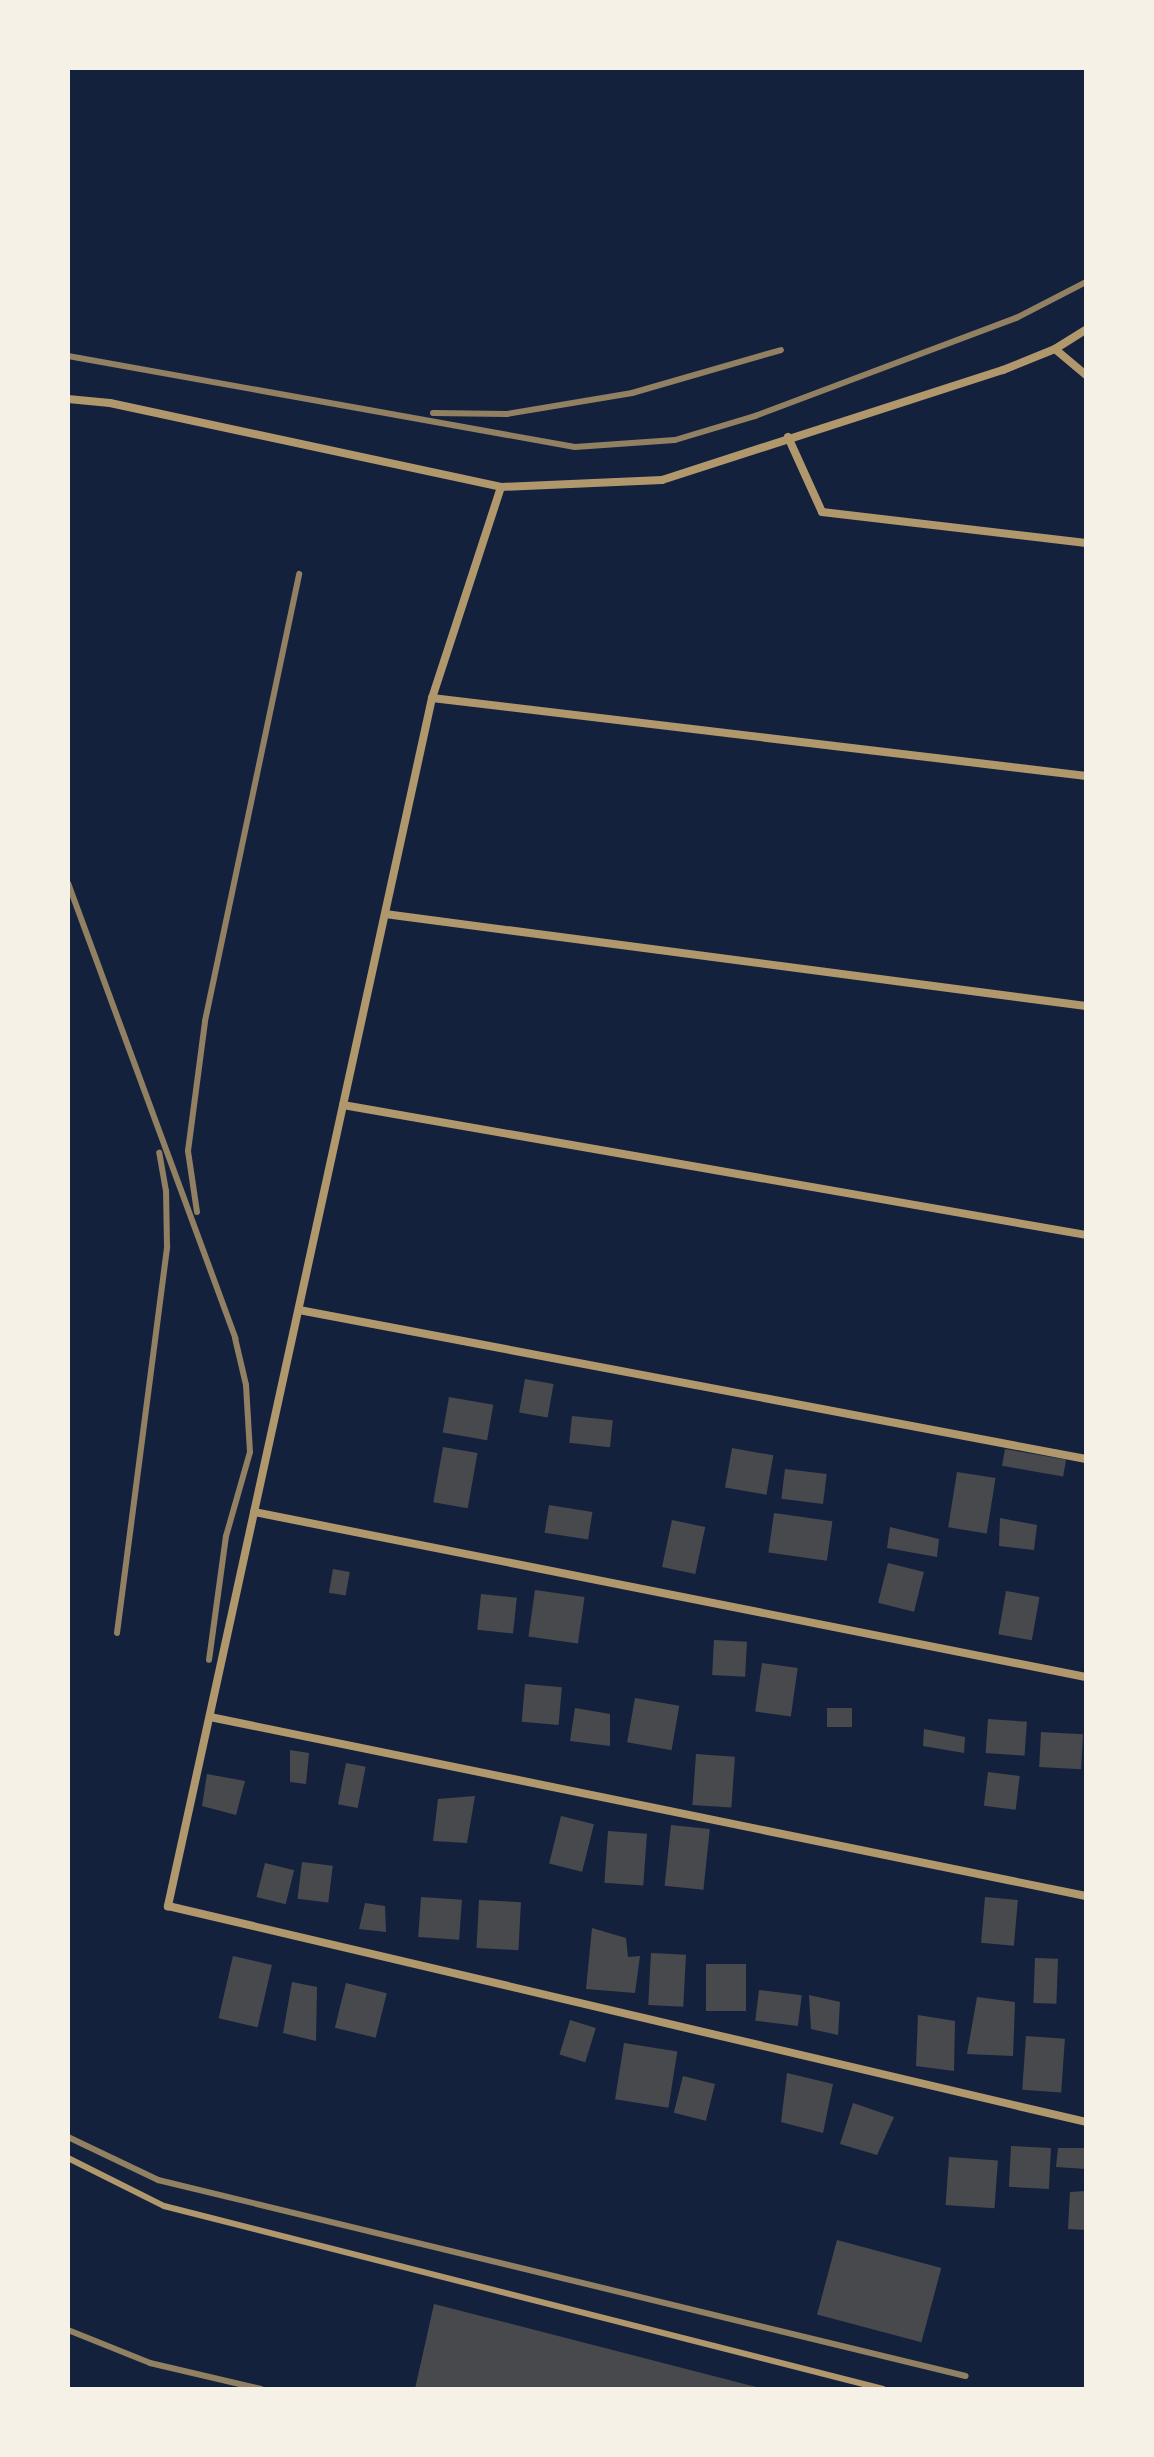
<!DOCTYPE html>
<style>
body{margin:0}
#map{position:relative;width:1154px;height:2457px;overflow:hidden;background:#14213d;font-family:"Fira Sans Condensed",sans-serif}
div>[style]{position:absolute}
.building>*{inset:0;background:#48494c;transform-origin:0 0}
.service>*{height:6px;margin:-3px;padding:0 3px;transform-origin:3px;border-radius:3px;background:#b1986c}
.minor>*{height:8px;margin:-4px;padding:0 4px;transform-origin:4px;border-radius:4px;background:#b1986c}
.rail>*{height:6px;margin:-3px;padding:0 3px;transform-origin:3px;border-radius:3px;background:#918062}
span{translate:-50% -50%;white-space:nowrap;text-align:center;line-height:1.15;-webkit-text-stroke:8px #f6f1e7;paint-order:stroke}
.frame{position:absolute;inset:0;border:70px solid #f6f1e7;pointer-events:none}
</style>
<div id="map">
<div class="building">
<i style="left:525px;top:1379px;width:29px;height:34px;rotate:10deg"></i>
<i style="left:449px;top:1397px;width:45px;height:36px;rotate:10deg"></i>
<i style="left:572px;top:1416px;width:41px;height:27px;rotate:6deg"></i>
<i style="left:443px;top:1447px;width:35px;height:56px;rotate:10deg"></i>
<i style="left:732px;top:1448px;width:42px;height:40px;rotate:10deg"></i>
<i style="left:1005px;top:1449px;width:62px;height:17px;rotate:10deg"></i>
<i style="left:785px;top:1469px;width:42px;height:30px;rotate:7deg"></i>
<i style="left:957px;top:1472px;width:39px;height:56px;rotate:9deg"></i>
<i style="left:549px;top:1505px;width:44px;height:28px;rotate:9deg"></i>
<i style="left:774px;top:1513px;width:59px;height:40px;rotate:8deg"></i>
<i style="clip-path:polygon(1000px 1518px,1037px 1525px,1034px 1550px,999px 1546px)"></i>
<i style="left:672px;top:1520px;width:34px;height:48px;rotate:12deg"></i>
<i style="clip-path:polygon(890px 1527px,939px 1539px,937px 1557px,887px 1548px)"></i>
<i style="left:888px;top:1563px;width:37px;height:41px;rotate:14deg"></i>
<i style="left:333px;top:1569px;width:17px;height:24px;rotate:10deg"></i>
<i style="left:535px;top:1590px;width:50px;height:47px;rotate:8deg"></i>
<i style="left:1006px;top:1591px;width:34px;height:44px;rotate:10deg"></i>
<i style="left:481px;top:1594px;width:36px;height:36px;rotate:6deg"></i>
<i style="left:714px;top:1640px;width:33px;height:35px;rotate:3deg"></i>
<i style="left:762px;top:1663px;width:36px;height:49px;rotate:8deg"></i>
<i style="left:525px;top:1684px;width:37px;height:38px;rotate:5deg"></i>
<i style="left:635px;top:1698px;width:45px;height:45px;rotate:10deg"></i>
<i style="clip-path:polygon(575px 1708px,610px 1714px,610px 1746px,570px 1741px)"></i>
<i style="left:827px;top:1708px;width:25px;height:19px"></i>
<i style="left:988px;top:1719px;width:39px;height:34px;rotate:4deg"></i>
<i style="clip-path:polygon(924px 1729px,965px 1737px,964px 1753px,923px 1746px)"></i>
<i style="left:1041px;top:1732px;width:42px;height:35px;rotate:3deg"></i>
<i style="clip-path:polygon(290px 1750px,309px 1753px,306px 1784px,290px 1782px)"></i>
<i style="left:696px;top:1754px;width:39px;height:51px;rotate:4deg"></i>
<i style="left:346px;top:1763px;width:20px;height:42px;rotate:11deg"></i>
<i style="left:988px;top:1772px;width:32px;height:34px;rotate:7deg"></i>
<i style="clip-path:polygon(207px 1774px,245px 1781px,236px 1815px,202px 1806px)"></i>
<i style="clip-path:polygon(475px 1796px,467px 1843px,433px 1841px,438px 1799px)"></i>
<i style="left:561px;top:1816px;width:34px;height:49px;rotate:14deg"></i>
<i style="left:671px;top:1825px;width:39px;height:61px;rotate:6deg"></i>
<i style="left:608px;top:1831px;width:39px;height:52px;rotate:4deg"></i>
<i style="left:302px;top:1862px;width:31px;height:37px;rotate:7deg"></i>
<i style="left:265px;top:1863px;width:30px;height:35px;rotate:14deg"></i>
<i style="left:421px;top:1897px;width:41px;height:40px;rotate:4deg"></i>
<i style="left:985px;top:1897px;width:33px;height:46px;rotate:5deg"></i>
<i style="left:479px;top:1900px;width:42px;height:48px;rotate:3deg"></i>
<i style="clip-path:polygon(365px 1903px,385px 1906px,386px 1932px,359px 1929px)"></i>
<i style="clip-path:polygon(592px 1928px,626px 1938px,628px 1957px,640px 1956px,635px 1993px,586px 1989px)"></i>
<i style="left:651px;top:1953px;width:35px;height:52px;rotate:3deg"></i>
<i style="left:233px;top:1956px;width:40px;height:64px;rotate:13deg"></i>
<i style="left:1035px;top:1958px;width:23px;height:45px;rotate:2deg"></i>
<i style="left:706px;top:1964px;width:40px;height:47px"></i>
<i style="clip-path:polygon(292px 1982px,317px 1987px,316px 2041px,283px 2033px)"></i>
<i style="left:346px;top:1983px;width:42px;height:46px;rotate:14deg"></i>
<i style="left:759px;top:1990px;width:43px;height:31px;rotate:7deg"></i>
<i style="clip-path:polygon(809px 1995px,840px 2002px,838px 2035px,811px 2029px)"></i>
<i style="clip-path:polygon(977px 1997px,1015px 2002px,1013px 2056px,967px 2054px)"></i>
<i style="clip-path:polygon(918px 2015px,955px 2021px,954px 2071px,916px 2066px)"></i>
<i style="left:570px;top:2020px;width:27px;height:36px;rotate:17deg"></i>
<i style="left:1026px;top:2036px;width:39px;height:54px;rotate:4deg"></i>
<i style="left:624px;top:2043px;width:54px;height:57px;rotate:9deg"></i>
<i style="clip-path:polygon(787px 2073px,833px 2084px,823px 2133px,781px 2122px)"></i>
<i style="left:683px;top:2076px;width:33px;height:38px;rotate:14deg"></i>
<i style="clip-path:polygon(853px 2103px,894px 2117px,877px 2155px,840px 2144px)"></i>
<i style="left:1051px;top:2148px;width:41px;height:40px;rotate:93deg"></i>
<i style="clip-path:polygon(1058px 2148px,1086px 2148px,1086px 2169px,1056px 2167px)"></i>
<i style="left:949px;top:2157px;width:49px;height:48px;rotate:4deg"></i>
<i style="clip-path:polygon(1086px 2191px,1086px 2230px,1068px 2229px,1070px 2192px)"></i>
<i style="left:837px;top:2240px;width:108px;height:77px;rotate:15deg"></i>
<i style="clip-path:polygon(434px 2304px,760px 2388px,760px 2389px,415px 2389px)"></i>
</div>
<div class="service">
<i style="left:68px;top:2158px;width:107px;rotate:26.6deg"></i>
<i style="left:164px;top:2206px;width:742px;rotate:14.28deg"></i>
</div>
<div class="minor">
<i style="left:1055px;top:349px;width:40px;rotate:40deg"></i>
<i style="left:68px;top:399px;width:42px;rotate:5.4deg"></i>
<i style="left:110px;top:403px;width:400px;rotate:12.1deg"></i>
<i style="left:501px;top:487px;width:161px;rotate:-2.5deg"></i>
<i style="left:662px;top:480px;width:358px;rotate:-17.9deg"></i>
<i style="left:1003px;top:370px;width:56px;rotate:-22deg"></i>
<i style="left:1055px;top:349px;width:36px;rotate:-32deg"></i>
<i style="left:788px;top:437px;width:82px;rotate:65.6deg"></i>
<i style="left:822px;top:512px;width:266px;rotate:6.7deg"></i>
<i style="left:501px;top:487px;width:222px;rotate:108.1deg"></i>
<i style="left:432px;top:698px;width:1237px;rotate:102.33deg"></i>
<i style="left:168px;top:1906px;width:943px;rotate:13.24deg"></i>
<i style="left:432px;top:698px;width:659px;rotate:6.8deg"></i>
<i style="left:385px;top:914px;width:707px;rotate:7.48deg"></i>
<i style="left:343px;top:1105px;width:754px;rotate:9.92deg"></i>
<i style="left:299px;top:1310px;width:801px;rotate:10.72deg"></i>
<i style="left:254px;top:1512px;width:848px;rotate:11.22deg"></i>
<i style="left:210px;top:1717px;width:894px;rotate:11.55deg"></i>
</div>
<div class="rail">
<i style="left:68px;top:356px;width:515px;rotate:10.18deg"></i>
<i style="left:575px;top:447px;width:100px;rotate:-4deg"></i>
<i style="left:675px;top:440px;width:84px;rotate:-16.7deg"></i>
<i style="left:755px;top:416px;width:279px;rotate:-20.6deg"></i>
<i style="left:1016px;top:318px;width:79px;rotate:-27.2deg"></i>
<i style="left:433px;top:413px;width:74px;rotate:0.8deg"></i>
<i style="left:507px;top:414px;width:127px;rotate:-9.5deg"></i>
<i style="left:632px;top:393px;width:155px;rotate:-16.1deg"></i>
<i style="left:68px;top:883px;width:485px;rotate:69.8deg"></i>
<i style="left:235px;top:1338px;width:48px;rotate:76.8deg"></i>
<i style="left:246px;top:1385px;width:67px;rotate:86.6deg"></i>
<i style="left:250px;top:1452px;width:87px;rotate:105.9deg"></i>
<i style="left:226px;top:1536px;width:125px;rotate:97.8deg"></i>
<i style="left:197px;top:1212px;width:62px;rotate:-98.4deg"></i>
<i style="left:188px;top:1151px;width:131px;rotate:-82.5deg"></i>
<i style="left:205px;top:1021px;width:457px;rotate:-78.1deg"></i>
<i style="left:117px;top:1633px;width:390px;rotate:-82.6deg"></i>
<i style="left:167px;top:1246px;width:55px;rotate:-91deg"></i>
<i style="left:166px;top:1191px;width:39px;rotate:-100deg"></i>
<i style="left:68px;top:2137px;width:100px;rotate:25.5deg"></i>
<i style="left:158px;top:2180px;width:831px;rotate:13.64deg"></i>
<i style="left:68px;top:2330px;width:88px;rotate:21.9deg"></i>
<i style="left:150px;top:2363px;width:114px;rotate:13.2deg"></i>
</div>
<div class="frame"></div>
</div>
